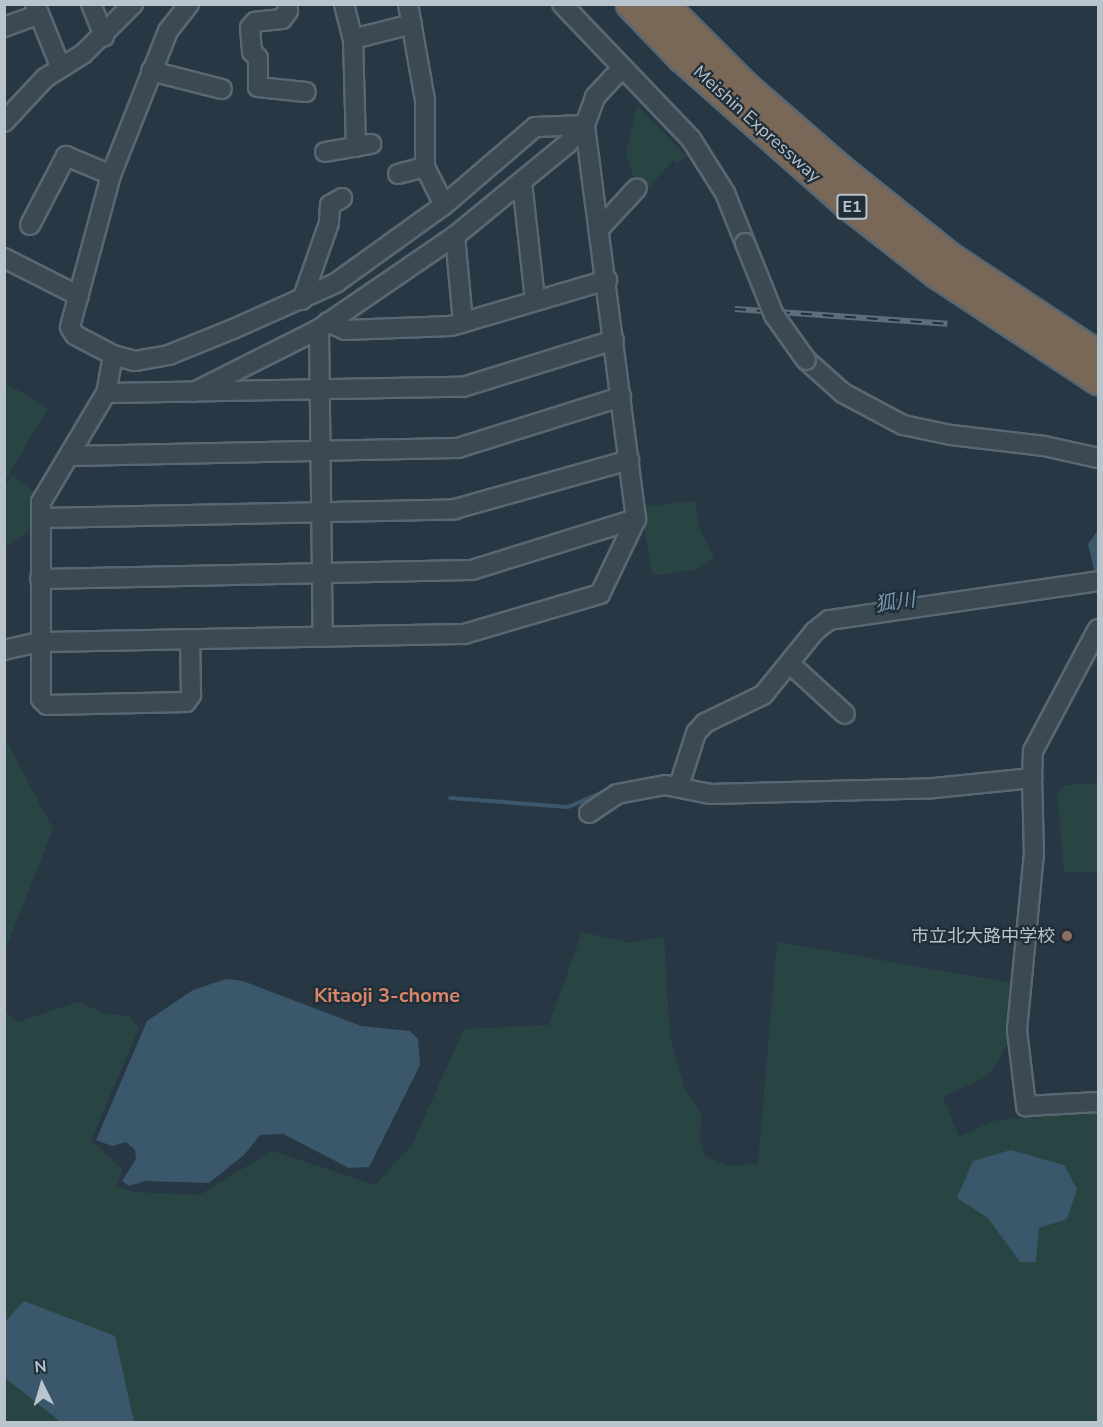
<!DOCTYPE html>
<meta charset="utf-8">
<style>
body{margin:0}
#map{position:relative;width:1103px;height:1427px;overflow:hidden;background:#273844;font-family:"Nunito Sans","Noto Sans JP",sans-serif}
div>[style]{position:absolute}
.green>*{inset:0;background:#294543}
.water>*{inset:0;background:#3a576b}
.stream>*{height:4px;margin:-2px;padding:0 2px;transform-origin:2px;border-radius:2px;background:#3a576b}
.roads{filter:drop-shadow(2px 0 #5a6771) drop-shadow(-2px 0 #5a6771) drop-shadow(0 2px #5a6771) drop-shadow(0 -2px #5a6771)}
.minor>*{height:18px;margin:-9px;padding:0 9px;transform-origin:9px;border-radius:9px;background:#3b4953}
.highway>*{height:27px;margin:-13.5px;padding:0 13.5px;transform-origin:13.5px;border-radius:13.5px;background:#796758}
.rail>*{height:6px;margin-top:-3px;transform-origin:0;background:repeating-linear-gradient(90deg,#202e39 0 11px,#5d6e7a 0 22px);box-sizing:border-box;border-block:2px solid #5d6e7a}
.bridges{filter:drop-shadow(2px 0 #5a6771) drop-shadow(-2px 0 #5a6771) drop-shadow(0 2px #5a6771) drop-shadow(0 -2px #5a6771)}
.minor-bridge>*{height:18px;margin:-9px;padding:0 9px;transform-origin:9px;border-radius:9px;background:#3b4953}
.dots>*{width:16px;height:16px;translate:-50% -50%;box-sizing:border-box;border:3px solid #202e39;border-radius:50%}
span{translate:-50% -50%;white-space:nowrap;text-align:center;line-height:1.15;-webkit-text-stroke:4.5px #202e39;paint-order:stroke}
.shield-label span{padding:2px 4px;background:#202e39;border:2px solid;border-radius:4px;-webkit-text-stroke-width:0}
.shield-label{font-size:16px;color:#b9c4cd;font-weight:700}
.street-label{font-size:18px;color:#b9c4cd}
.poi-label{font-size:18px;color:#b9c4cd}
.right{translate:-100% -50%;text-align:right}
.water-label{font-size:20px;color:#7899b0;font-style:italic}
.neighbourhood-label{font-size:20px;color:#d98668;font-weight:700}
.frame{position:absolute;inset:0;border:6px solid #b9c4cd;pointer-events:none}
.north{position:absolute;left:12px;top:1355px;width:60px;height:60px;-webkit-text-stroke:4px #202e39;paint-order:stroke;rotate:355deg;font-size:16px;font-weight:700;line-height:24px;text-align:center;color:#b9c4cd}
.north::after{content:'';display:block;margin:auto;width:21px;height:27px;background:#b9c4cd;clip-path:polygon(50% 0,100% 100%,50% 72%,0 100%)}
</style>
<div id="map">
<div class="green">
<i style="clip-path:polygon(637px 105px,686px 156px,677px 164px,673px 160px,645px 192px,634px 180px,626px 153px)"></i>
<i style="clip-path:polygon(5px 383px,48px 408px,5px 481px)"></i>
<i style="clip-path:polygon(12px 475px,38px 494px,32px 505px,33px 528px,5px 547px,5px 486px)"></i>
<i style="clip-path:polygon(695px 501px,699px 528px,714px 558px,699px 569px,658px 575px,652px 573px,641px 507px)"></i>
<i style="clip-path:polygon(5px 738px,53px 829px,5px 950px)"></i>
<i style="clip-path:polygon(1098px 783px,1098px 872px,1064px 872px,1057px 792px,1065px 785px)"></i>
<i style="clip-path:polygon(582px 932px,630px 943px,664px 937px,670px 1038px,684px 1087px,701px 1113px,700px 1139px,705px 1156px,728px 1166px,758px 1164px,777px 942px,1012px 983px,1011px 1039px,988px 1076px,943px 1097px,959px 1137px,993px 1121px,1098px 1111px,1098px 1422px,5px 1422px,5px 1012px,18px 1022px,78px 1002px,106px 1014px,129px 1016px,139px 1028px,91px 1140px,122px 1169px,117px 1186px,133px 1192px,199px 1195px,272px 1151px,375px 1185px,412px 1145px,464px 1029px,549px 1025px)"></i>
</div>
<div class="water">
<i style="clip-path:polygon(1098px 530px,1098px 574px,1095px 574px,1088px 544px)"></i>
<i style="clip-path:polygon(226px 979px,243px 981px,361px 1026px,410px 1031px,418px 1039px,420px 1065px,369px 1167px,349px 1168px,283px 1134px,260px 1135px,245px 1154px,209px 1183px,145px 1181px,129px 1186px,122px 1181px,136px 1159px,135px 1150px,126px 1142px,112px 1146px,96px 1140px,147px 1021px,193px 990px)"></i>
<i style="clip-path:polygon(1011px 1150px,1064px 1165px,1077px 1189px,1067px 1219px,1039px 1228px,1036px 1262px,1020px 1262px,988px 1218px,957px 1198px,973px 1161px)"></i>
<i style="clip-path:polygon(24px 1301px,115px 1336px,134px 1422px,61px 1422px,5px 1378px,5px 1322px)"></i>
</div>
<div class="stream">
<i style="left:617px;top:786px;width:32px;rotate:-13deg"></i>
<i style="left:450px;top:798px;width:118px;rotate:4.4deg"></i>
<i style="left:568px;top:807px;width:46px;rotate:-23.2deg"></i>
</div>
<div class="roads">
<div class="minor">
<i style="left:35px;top:4px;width:69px;rotate:67.9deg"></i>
<i style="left:91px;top:4px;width:35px;rotate:68deg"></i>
<i style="left:287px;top:4px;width:7px;rotate:82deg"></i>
<i style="left:288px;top:11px;width:10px;rotate:127deg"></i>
<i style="left:282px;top:19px;width:27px;rotate:174deg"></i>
<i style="left:255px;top:22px;width:8px;rotate:130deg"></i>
<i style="left:250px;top:28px;width:24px;rotate:85deg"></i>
<i style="left:252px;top:52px;width:8px;rotate:45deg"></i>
<i style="left:258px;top:58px;width:29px;rotate:90deg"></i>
<i style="left:258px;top:87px;width:48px;rotate:5.9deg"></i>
<i style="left:344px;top:4px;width:36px;rotate:76deg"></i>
<i style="left:353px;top:39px;width:108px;rotate:88.4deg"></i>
<i style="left:408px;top:4px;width:97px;rotate:80deg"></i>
<i style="left:425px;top:100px;width:67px;rotate:90deg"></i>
<i style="left:425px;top:167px;width:42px;rotate:63.4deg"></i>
<i style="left:562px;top:4px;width:187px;rotate:46.3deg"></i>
<i style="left:691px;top:139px;width:64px;rotate:57.8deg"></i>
<i style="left:725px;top:193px;width:54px;rotate:68.2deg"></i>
<i style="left:4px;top:27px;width:37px;rotate:-20deg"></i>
<i style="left:353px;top:39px;width:61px;rotate:-14.3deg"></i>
<i style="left:151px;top:71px;width:73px;rotate:14.2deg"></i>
<i style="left:4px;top:122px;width:60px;rotate:-47deg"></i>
<i style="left:45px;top:78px;width:45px;rotate:-32.3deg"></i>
<i style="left:83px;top:54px;width:71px;rotate:-45deg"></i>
<i style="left:325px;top:152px;width:47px;rotate:-9.9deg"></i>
<i style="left:398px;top:174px;width:28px;rotate:-15deg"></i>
<i style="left:522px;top:182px;width:119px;rotate:83.7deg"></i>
<i style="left:30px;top:225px;width:78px;rotate:-62.4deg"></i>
<i style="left:66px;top:156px;width:49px;rotate:22.9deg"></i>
<i style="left:600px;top:228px;width:54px;rotate:-47.2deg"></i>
<i style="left:455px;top:236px;width:86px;rotate:84.7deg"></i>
<i style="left:4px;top:258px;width:84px;rotate:26.9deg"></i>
<i style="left:302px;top:300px;width:82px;rotate:-70.7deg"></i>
<i style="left:329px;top:223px;width:18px;rotate:-87deg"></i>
<i style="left:330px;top:205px;width:14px;rotate:-30deg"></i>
<i style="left:328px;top:322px;width:19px;rotate:25deg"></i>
<i style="left:345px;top:330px;width:106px;rotate:-2.2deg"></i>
<i style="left:451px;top:326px;width:163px;rotate:-16.4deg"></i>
<i style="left:319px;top:329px;width:308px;rotate:89.3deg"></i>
<i style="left:113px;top:355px;width:39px;rotate:100deg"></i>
<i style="left:106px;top:393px;width:127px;rotate:120.8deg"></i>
<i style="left:41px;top:502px;width:197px;rotate:90deg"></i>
<i style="left:41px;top:699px;width:8px;rotate:45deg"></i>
<i style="left:47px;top:705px;width:139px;rotate:-1.2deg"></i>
<i style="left:186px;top:702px;width:9px;rotate:-54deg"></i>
<i style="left:191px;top:695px;width:56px;rotate:-91deg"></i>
<i style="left:806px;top:360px;width:50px;rotate:41.7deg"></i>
<i style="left:843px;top:393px;width:68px;rotate:28.1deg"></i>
<i style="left:903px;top:425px;width:49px;rotate:11.8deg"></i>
<i style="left:951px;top:435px;width:94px;rotate:6.7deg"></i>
<i style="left:1044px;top:446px;width:55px;rotate:12.5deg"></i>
<i style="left:194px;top:392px;width:140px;rotate:-26.7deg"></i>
<i style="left:319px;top:329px;width:165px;rotate:-34.4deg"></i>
<i style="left:455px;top:236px;width:145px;rotate:-39.4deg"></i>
<i style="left:567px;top:144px;width:26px;rotate:-47deg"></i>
<i style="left:585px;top:125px;width:30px;rotate:-70deg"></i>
<i style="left:595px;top:97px;width:38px;rotate:-47deg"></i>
<i style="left:106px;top:393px;width:357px;rotate:-1deg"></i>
<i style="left:463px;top:387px;width:158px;rotate:-17.3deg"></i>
<i style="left:70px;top:456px;width:388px;rotate:-1.2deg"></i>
<i style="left:458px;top:448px;width:171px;rotate:-17.4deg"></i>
<i style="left:41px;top:518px;width:414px;rotate:-1.2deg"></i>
<i style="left:455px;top:509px;width:181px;rotate:-15.7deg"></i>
<i style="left:40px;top:579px;width:432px;rotate:-1.2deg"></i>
<i style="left:472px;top:570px;width:172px;rotate:-17.3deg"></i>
<i style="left:4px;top:650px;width:37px;rotate:-13deg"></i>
<i style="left:40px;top:642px;width:424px;rotate:-1.1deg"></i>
<i style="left:464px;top:634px;width:142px;rotate:-16.4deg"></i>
<i style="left:600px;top:594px;width:83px;rotate:-64.4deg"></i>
<i style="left:636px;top:519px;width:397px;rotate:-97.4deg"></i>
<i style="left:585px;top:125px;width:50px;rotate:177.7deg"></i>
<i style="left:535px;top:127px;width:120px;rotate:139.4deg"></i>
<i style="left:444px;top:205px;width:133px;rotate:144.2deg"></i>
<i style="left:336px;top:283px;width:113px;rotate:155.9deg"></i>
<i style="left:233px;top:329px;width:69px;rotate:157.9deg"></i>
<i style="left:169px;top:355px;width:35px;rotate:170deg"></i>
<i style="left:135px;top:361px;width:23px;rotate:-165deg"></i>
<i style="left:113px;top:355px;width:43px;rotate:-152.2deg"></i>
<i style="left:75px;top:335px;width:9px;rotate:-122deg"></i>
<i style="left:70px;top:327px;width:157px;rotate:-74.9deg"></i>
<i style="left:111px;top:175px;width:155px;rotate:-68.4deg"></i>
<i style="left:168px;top:31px;width:34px;rotate:-52deg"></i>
<i style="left:790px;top:664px;width:74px;rotate:42.3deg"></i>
<i style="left:1032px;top:778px;width:75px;rotate:88.5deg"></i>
<i style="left:1034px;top:853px;width:178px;rotate:95.5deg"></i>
<i style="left:1017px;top:1030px;width:77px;rotate:83.2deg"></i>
<i style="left:1026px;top:1106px;width:72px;rotate:-3.2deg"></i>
<i style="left:679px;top:786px;width:56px;rotate:-72.2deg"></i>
<i style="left:696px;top:733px;width:13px;rotate:-48deg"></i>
<i style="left:705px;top:723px;width:64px;rotate:-25.8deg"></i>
<i style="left:763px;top:695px;width:82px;rotate:-50.9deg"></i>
<i style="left:815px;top:631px;width:18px;rotate:-38deg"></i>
<i style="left:829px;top:620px;width:272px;rotate:-8.2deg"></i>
<i style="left:589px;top:813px;width:34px;rotate:-34deg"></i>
<i style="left:617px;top:794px;width:49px;rotate:-10.6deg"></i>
<i style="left:665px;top:785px;width:47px;rotate:11.1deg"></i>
<i style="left:711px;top:794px;width:223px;rotate:-1.5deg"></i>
<i style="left:934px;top:788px;width:99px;rotate:-5.8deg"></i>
<i style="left:1032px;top:778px;width:27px;rotate:-88deg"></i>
<i style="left:1033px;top:751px;width:138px;rotate:-62deg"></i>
</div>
<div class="highway">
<i style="left:630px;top:4px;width:74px;rotate:46.1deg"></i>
<i style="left:681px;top:57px;width:222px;rotate:41.5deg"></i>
<i style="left:847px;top:204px;width:114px;rotate:37.9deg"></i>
<i style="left:937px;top:274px;width:193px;rotate:33.4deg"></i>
<i style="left:663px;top:4px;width:116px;rotate:45deg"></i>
<i style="left:745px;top:86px;width:125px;rotate:41.1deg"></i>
<i style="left:839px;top:168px;width:142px;rotate:38.7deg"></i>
<i style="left:950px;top:257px;width:178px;rotate:33.5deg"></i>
</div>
</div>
<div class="rail">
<i style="left:735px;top:309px;width:213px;rotate:4deg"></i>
</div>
<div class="bridges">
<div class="minor-bridge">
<i style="left:745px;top:243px;width:78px;rotate:68.1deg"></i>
<i style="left:774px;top:315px;width:55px;rotate:54.6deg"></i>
</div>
</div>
<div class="dots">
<i style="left:1067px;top:936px;background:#8d6e63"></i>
</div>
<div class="shield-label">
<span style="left:852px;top:207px">E1</span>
</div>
<div class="street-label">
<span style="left:757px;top:124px;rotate:42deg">Meishin Expressway</span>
</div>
<div class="poi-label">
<span class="right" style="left:1055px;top:936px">市立北大路中学校</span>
</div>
<div class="water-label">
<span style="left:895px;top:602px;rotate:-8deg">狐川</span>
</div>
<div class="neighbourhood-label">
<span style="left:387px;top:995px">Kitaoji 3-chome</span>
</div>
<div class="frame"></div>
<div class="north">N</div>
</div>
